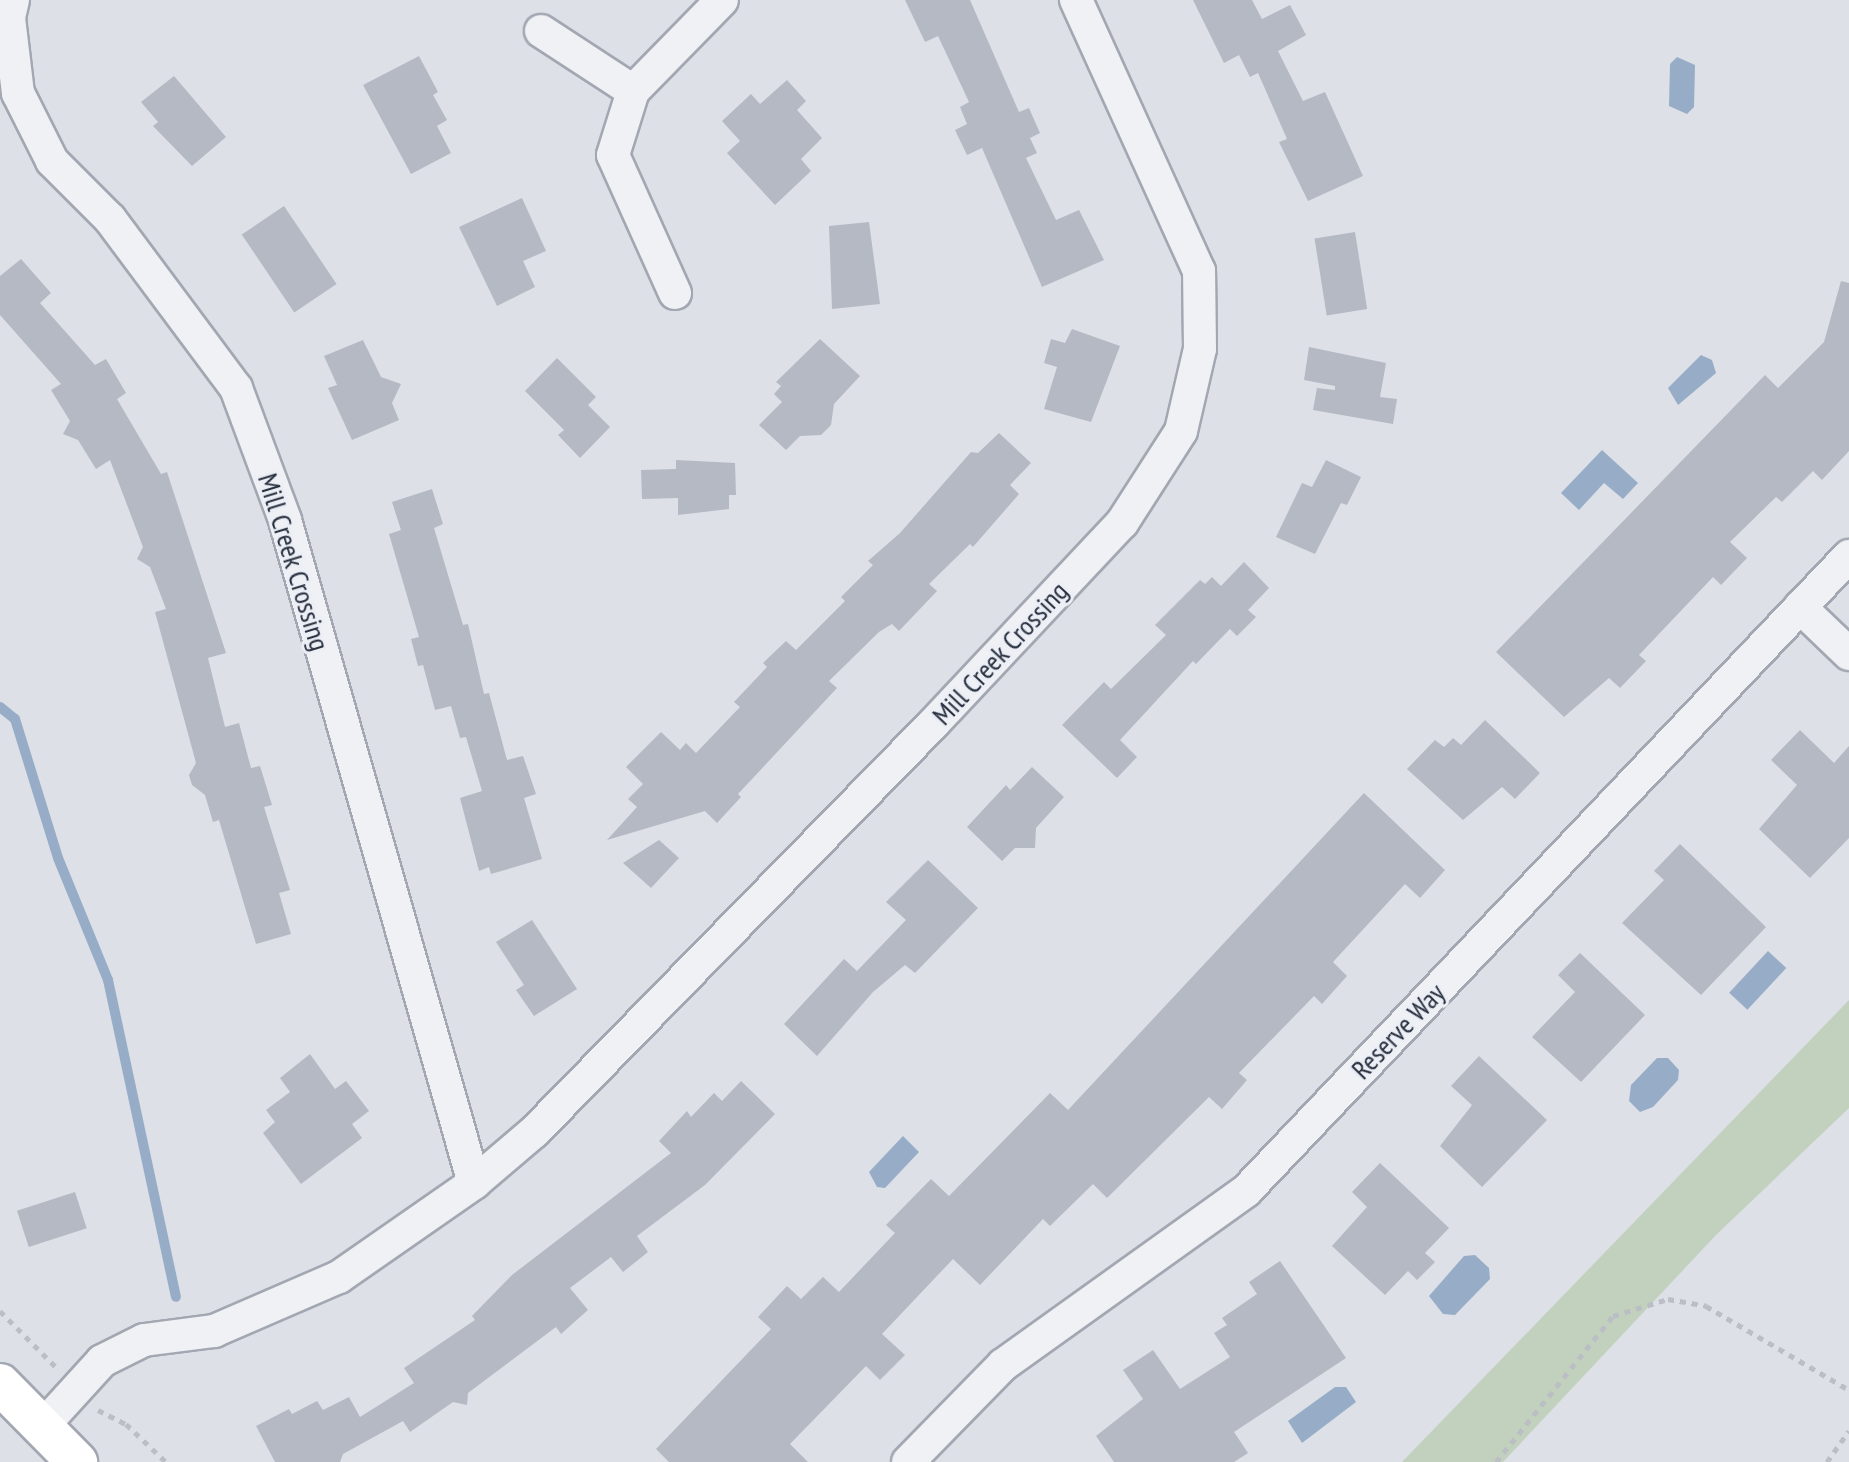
<!DOCTYPE html>
<style>
body{margin:0}
#map{position:relative;width:1849px;height:1462px;overflow:hidden;background:#dde0e7;font-family:"PT Sans Narrow",sans-serif}
div>[style]{position:absolute}
.green>*{inset:0;background:#c2d1be}
.water>*{inset:0;background:#97adc7;transform-origin:0 0}
.stream>*{height:10px;margin:-5px;padding:0 5px;transform-origin:5px;border-radius:5px;background:#97adc7}
.building>*{inset:0;background:#b4b9c3;transform-origin:0 0}
.path>*{height:5px;margin-top:-2.5px;transform-origin:0;background:repeating-linear-gradient(90deg,#bbbec5 0 6px,transparent 0 12px)}
.roads{filter:drop-shadow(2px 0 #a2a7b1) drop-shadow(-2px 0 #a2a7b1) drop-shadow(0 2px #a2a7b1) drop-shadow(0 -2px #a2a7b1)}
.minor>*{height:32px;margin:-16px;padding:0 16px;transform-origin:16px;border-radius:16px;background:#eff1f5}
.major>*{height:40px;margin:-20px;padding:0 20px;transform-origin:20px;border-radius:20px;background:#fff}
span{translate:-50% -50%;white-space:nowrap;text-align:center;line-height:1.15;-webkit-text-stroke:6px #eceff5;paint-order:stroke}
.street-label{font-size:28px;color:#262e3d}
</style>
<div id="map">
<div class="green">
<i style="clip-path:polygon(1849px 1000px,1849px 1108px,1716px 1235px,1503px 1462px,1402px 1462px)"></i>
</div>
<div class="water">
<i style="clip-path:polygon(1677px 57px,1695px 65px,1694px 107px,1687px 114px,1669px 106px,1670px 64px)"></i>
<i style="clip-path:polygon(1701px 355px,1712px 360px,1716px 373px,1678px 405px,1668px 388px)"></i>
<i style="clip-path:polygon(1602px 450px,1638px 483px,1623px 499px,1604px 483px,1579px 510px,1561px 493px)"></i>
<i style="left:1768px;top:951px;width:25px;height:57px;rotate:43deg"></i>
<i style="clip-path:polygon(1657px 1058px,1668px 1058px,1679px 1070px,1678px 1080px,1653px 1107px,1640px 1112px,1629px 1101px,1631px 1085px)"></i>
<i style="clip-path:polygon(903px 1136px,919px 1152px,885px 1188px,877px 1187px,869px 1172px)"></i>
<i style="clip-path:polygon(1475px 1255px,1489px 1268px,1490px 1279px,1455px 1315px,1443px 1314px,1429px 1296px,1464px 1256px)"></i>
<i style="clip-path:polygon(1335px 1387px,1346px 1387px,1356px 1402px,1302px 1443px,1288px 1421px)"></i>
</div>
<div class="stream">
<i style="left:0;top:707px;width:19px;rotate:39deg"></i>
<i style="left:15px;top:719px;width:145px;rotate:72.8deg"></i>
<i style="left:58px;top:858px;width:132px;rotate:67.7deg"></i>
<i style="left:108px;top:980px;width:324px;rotate:77.9deg"></i>
</div>
<div class="building">
<i style="clip-path:polygon(905px 0,970px 0,1019px 112px,1029px 108px,1040px 133px,1030px 138px,1037px 153px,1026px 158px,1056px 220px,1079px 210px,1104px 260px,1042px 287px,982px 148px,967px 155px,955px 130px,967px 124px,960px 107px,969px 102px,938px 36px,925px 42px)"></i>
<i style="clip-path:polygon(1193px 0,1252px 0,1262px 19px,1290px 5px,1306px 35px,1278px 51px,1303px 101px,1325px 92px,1363px 176px,1308px 201px,1279px 142px,1287px 139px,1258px 73px,1250px 77px,1239px 55px,1224px 63px)"></i>
<i style="clip-path:polygon(419px 56px,438px 92px,433px 95px,447px 120px,437px 126px,451px 153px,411px 174px,363px 85px)"></i>
<i style="clip-path:polygon(174px 76px,226px 137px,192px 166px,153px 126px,158px 122px,141px 102px)"></i>
<i style="clip-path:polygon(787px 80px,806px 101px,797px 110px,822px 138px,801px 159px,811px 171px,775px 205px,727px 153px,740px 141px,722px 121px,751px 94px,760px 104px)"></i>
<i style="clip-path:polygon(522px 198px,546px 251px,523px 261px,535px 287px,497px 306px,459px 227px)"></i>
<i style="left:284px;top:206px;width:94px;height:51px;rotate:56deg"></i>
<i style="clip-path:polygon(869px 222px,880px 304px,832px 309px,829px 226px)"></i>
<i style="left:1355px;top:232px;width:78px;height:41px;rotate:81deg"></i>
<i style="clip-path:polygon(21px 259px,51px 293px,40px 303px,95px 365px,106px 359px,126px 393px,117px 399px,161px 474px,167px 472px,226px 653px,208px 658px,225px 727px,239px 723px,251px 768px,260px 766px,272px 805px,264px 807px,290px 890px,279px 893px,291px 934px,256px 944px,219px 820px,213px 822px,205px 795px,192px 785px,189px 775px,196px 763px,155px 612px,166px 609px,150px 567px,137px 559px,143px 547px,110px 460px,96px 469px,78px 440px,63px 434px,70px 421px,51px 390px,61px 384px,0 315px,0 276px)"></i>
<i style="clip-path:polygon(1841px 281px,1849px 283px,1849px 451px,1822px 480px,1813px 471px,1782px 502px,1776px 497px,1730px 542px,1747px 558px,1721px 585px,1713px 577px,1639px 655px,1646px 661px,1620px 688px,1609px 678px,1564px 717px,1496px 652px,1765px 375px,1778px 388px,1824px 342px)"></i>
<i style="clip-path:polygon(1072px 329px,1120px 346px,1091px 422px,1044px 409px,1057px 367px,1044px 363px,1051px 339px,1065px 343px)"></i>
<i style="clip-path:polygon(820px 339px,860px 376px,834px 404px,831px 425px,821px 435px,800px 436px,786px 450px,759px 425px,782px 402px,774px 394px,781px 386px,776px 382px)"></i>
<i style="clip-path:polygon(363px 340px,381px 377px,401px 384px,392px 403px,399px 420px,352px 440px,328px 388px,337px 385px,324px 356px)"></i>
<i style="clip-path:polygon(1309px 347px,1386px 363px,1380px 397px,1397px 399px,1393px 424px,1313px 410px,1317px 388px,1335px 390px,1335px 386px,1304px 380px)"></i>
<i style="clip-path:polygon(557px 358px,596px 397px,588px 405px,610px 427px,580px 458px,558px 435px,564px 430px,525px 391px)"></i>
<i style="clip-path:polygon(999px 433px,1031px 463px,1010px 485px,1019px 494px,973px 547px,970px 544px,929px 584px,937px 591px,899px 631px,892px 624px,879px 632px,829px 681px,837px 688px,738px 794px,741px 797px,717px 823px,705px 811px,607px 840px,637px 807px,628px 799px,643px 784px,626px 767px,661px 732px,680px 750px,686px 743px,696px 753px,740px 707px,734px 702px,767px 667px,763px 663px,786px 641px,796px 650px,845px 601px,841px 597px,873px 565px,868px 561px,900px 533px,971px 452px,978px 453px)"></i>
<i style="clip-path:polygon(676px 460px,735px 463px,736px 495px,729px 495px,729px 509px,678px 515px,678px 498px,642px 499px,641px 470px,676px 469px)"></i>
<i style="clip-path:polygon(1326px 460px,1361px 477px,1347px 505px,1341px 503px,1315px 554px,1276px 537px,1302px 483px,1312px 487px)"></i>
<i style="clip-path:polygon(432px 489px,443px 524px,434px 528px,463px 625px,468px 624px,484px 694px,489px 693px,507px 760px,523px 756px,536px 794px,524px 798px,542px 859px,491px 874px,489px 867px,479px 871px,460px 798px,482px 791px,466px 737px,460px 738px,451px 706px,435px 710px,423px 665px,418px 666px,411px 639px,419px 637px,389px 534px,401px 530px,392px 502px)"></i>
<i style="clip-path:polygon(1244px 562px,1269px 588px,1248px 610px,1256px 617px,1237px 636px,1230px 629px,1196px 664px,1193px 661px,1120px 740px,1137px 757px,1117px 778px,1062px 725px,1104px 682px,1111px 689px,1166px 635px,1155px 625px,1200px 580px,1205px 584px,1212px 577px,1221px 586px)"></i>
<i style="clip-path:polygon(1485px 720px,1540px 773px,1515px 799px,1502px 787px,1463px 820px,1407px 769px,1435px 740px,1444px 747px,1453px 738px,1461px 745px)"></i>
<i style="clip-path:polygon(1800px 730px,1834px 763px,1849px 746px,1849px 838px,1810px 878px,1759px 829px,1797px 785px,1771px 760px)"></i>
<i style="clip-path:polygon(1032px 767px,1064px 797px,1036px 828px,1035px 848px,1015px 848px,1002px 861px,967px 827px,1006px 785px,1010px 790px)"></i>
<i style="clip-path:polygon(1364px 793px,1445px 870px,1420px 898px,1405px 884px,1333px 962px,1347px 976px,1322px 1004px,1314px 996px,1239px 1073px,1247px 1080px,1222px 1109px,1209px 1097px,1107px 1198px,1093px 1184px,1050px 1226px,1043px 1219px,980px 1285px,953px 1259px,882px 1334px,905px 1355px,880px 1380px,866px 1366px,790px 1444px,808px 1462px,669px 1462px,656px 1449px,771px 1329px,758px 1317px,787px 1286px,801px 1299px,823px 1277px,839px 1292px,895px 1233px,886px 1225px,931px 1179px,949px 1196px,1050px 1093px,1068px 1110px)"></i>
<i style="clip-path:polygon(659px 840px,679px 858px,651px 888px,623px 863px)"></i>
<i style="clip-path:polygon(1680px 844px,1766px 927px,1701px 995px,1622px 923px,1664px 880px,1654px 871px)"></i>
<i style="clip-path:polygon(928px 860px,978px 908px,915px 973px,905px 965px,873px 992px,817px 1056px,784px 1024px,844px 959px,857px 971px,906px 920px,886px 902px)"></i>
<i style="clip-path:polygon(532px 920px,577px 989px,534px 1016px,516px 990px,524px 985px,496px 942px)"></i>
<i style="clip-path:polygon(1580px 953px,1645px 1015px,1581px 1082px,1532px 1037px,1575px 992px,1558px 975px)"></i>
<i style="clip-path:polygon(310px 1054px,335px 1089px,346px 1081px,369px 1111px,352px 1124px,362px 1138px,301px 1184px,263px 1133px,275px 1122px,266px 1110px,290px 1092px,280px 1078px)"></i>
<i style="clip-path:polygon(1479px 1056px,1547px 1120px,1482px 1187px,1440px 1146px,1472px 1105px,1451px 1086px)"></i>
<i style="clip-path:polygon(741px 1081px,775px 1114px,705px 1185px,637px 1236px,648px 1252px,623px 1272px,611px 1257px,570px 1288px,588px 1310px,561px 1334px,556px 1327px,468px 1393px,467px 1405px,453px 1402px,410px 1432px,403px 1421px,343px 1454px,340px 1462px,275px 1462px,256px 1426px,289px 1409px,292px 1414px,317px 1401px,323px 1410px,349px 1397px,360px 1417px,414px 1383px,404px 1368px,475px 1320px,472px 1316px,512px 1275px,671px 1153px,659px 1141px,687px 1111px,691px 1117px,714px 1093px,722px 1101px)"></i>
<i style="clip-path:polygon(1380px 1163px,1449px 1228px,1425px 1253px,1435px 1262px,1417px 1280px,1408px 1271px,1385px 1295px,1332px 1246px,1367px 1207px,1352px 1192px)"></i>
<i style="left:75px;top:1192px;width:38px;height:61px;rotate:72deg"></i>
<i style="clip-path:polygon(1280px 1261px,1346px 1358px,1234px 1432px,1248px 1453px,1234px 1462px,1114px 1462px,1096px 1436px,1143px 1399px,1123px 1370px,1153px 1350px,1180px 1389px,1230px 1357px,1214px 1333px,1227px 1325px,1222px 1318px,1257px 1294px,1249px 1282px)"></i>
</div>
<div class="path">
<i style="left:0;top:1311px;width:78px;rotate:45deg"></i>
<i style="left:98px;top:1410px;width:31px;rotate:27deg"></i>
<i style="left:126px;top:1424px;width:55px;rotate:43.5deg"></i>
<i style="left:1496px;top:1462px;width:187px;rotate:-51.3deg"></i>
<i style="left:1613px;top:1316px;width:58px;rotate:-17.2deg"></i>
<i style="left:1668px;top:1299px;width:39px;rotate:10deg"></i>
<i style="left:1706px;top:1306px;width:166px;rotate:30.4deg"></i>
<i style="left:1827px;top:1462px;width:38px;rotate:-55deg"></i>
</div>
<div class="roads">
<div class="minor">
<i style="left:13px;top:0;width:18px;rotate:103deg"></i>
<i style="left:9px;top:18px;width:76px;rotate:83.2deg"></i>
<i style="left:18px;top:93px;width:76px;rotate:63.4deg"></i>
<i style="left:52px;top:161px;width:82px;rotate:45deg"></i>
<i style="left:110px;top:219px;width:211px;rotate:53.3deg"></i>
<i style="left:236px;top:388px;width:141px;rotate:69.6deg"></i>
<i style="left:285px;top:520px;width:689px;rotate:74.09deg"></i>
<i style="left:541px;top:31px;width:110px;rotate:33.1deg"></i>
<i style="left:675px;top:293px;width:151px;rotate:-114.2deg"></i>
<i style="left:613px;top:155px;width:67px;rotate:-72.6deg"></i>
<i style="left:633px;top:91px;width:127px;rotate:-45.6deg"></i>
<i style="left:1800px;top:607px;width:68px;rotate:43.8deg"></i>
<i style="left:42px;top:1427px;width:89px;rotate:-47.7deg"></i>
<i style="left:102px;top:1361px;width:47px;rotate:-26.6deg"></i>
<i style="left:144px;top:1340px;width:71px;rotate:-7.3deg"></i>
<i style="left:214px;top:1331px;width:136px;rotate:-23.4deg"></i>
<i style="left:339px;top:1277px;width:165px;rotate:-34.8deg"></i>
<i style="left:474px;top:1183px;width:79px;rotate:-40.4deg"></i>
<i style="left:534px;top:1132px;width:571px;rotate:-45.64deg"></i>
<i style="left:933px;top:724px;width:276px;rotate:-46.8deg"></i>
<i style="left:1122px;top:523px;width:109px;rotate:-57.3deg"></i>
<i style="left:1181px;top:431px;width:84px;rotate:-77deg"></i>
<i style="left:1200px;top:349px;width:78px;rotate:-90.7deg"></i>
<i style="left:1199px;top:271px;width:298px;rotate:-114.4deg"></i>
<i style="left:908px;top:1462px;width:136px;rotate:-45.6deg"></i>
<i style="left:1003px;top:1365px;width:299px;rotate:-35.6deg"></i>
<i style="left:1246px;top:1191px;width:876px;rotate:-46.48deg"></i>
</div>
<div class="major">
<i style="left:0;top:1384px;width:110px;rotate:45.4deg"></i>
</div>
</div>
<div class="street-label">
<span style="left:294px;top:562px;rotate:73deg">Mill Creek Crossing</span>
<span style="left:1000px;top:653px;rotate:-47deg">Mill Creek Crossing</span>
<span style="left:1398px;top:1031px;rotate:-46deg">Reserve Way</span>
</div>
</div>
